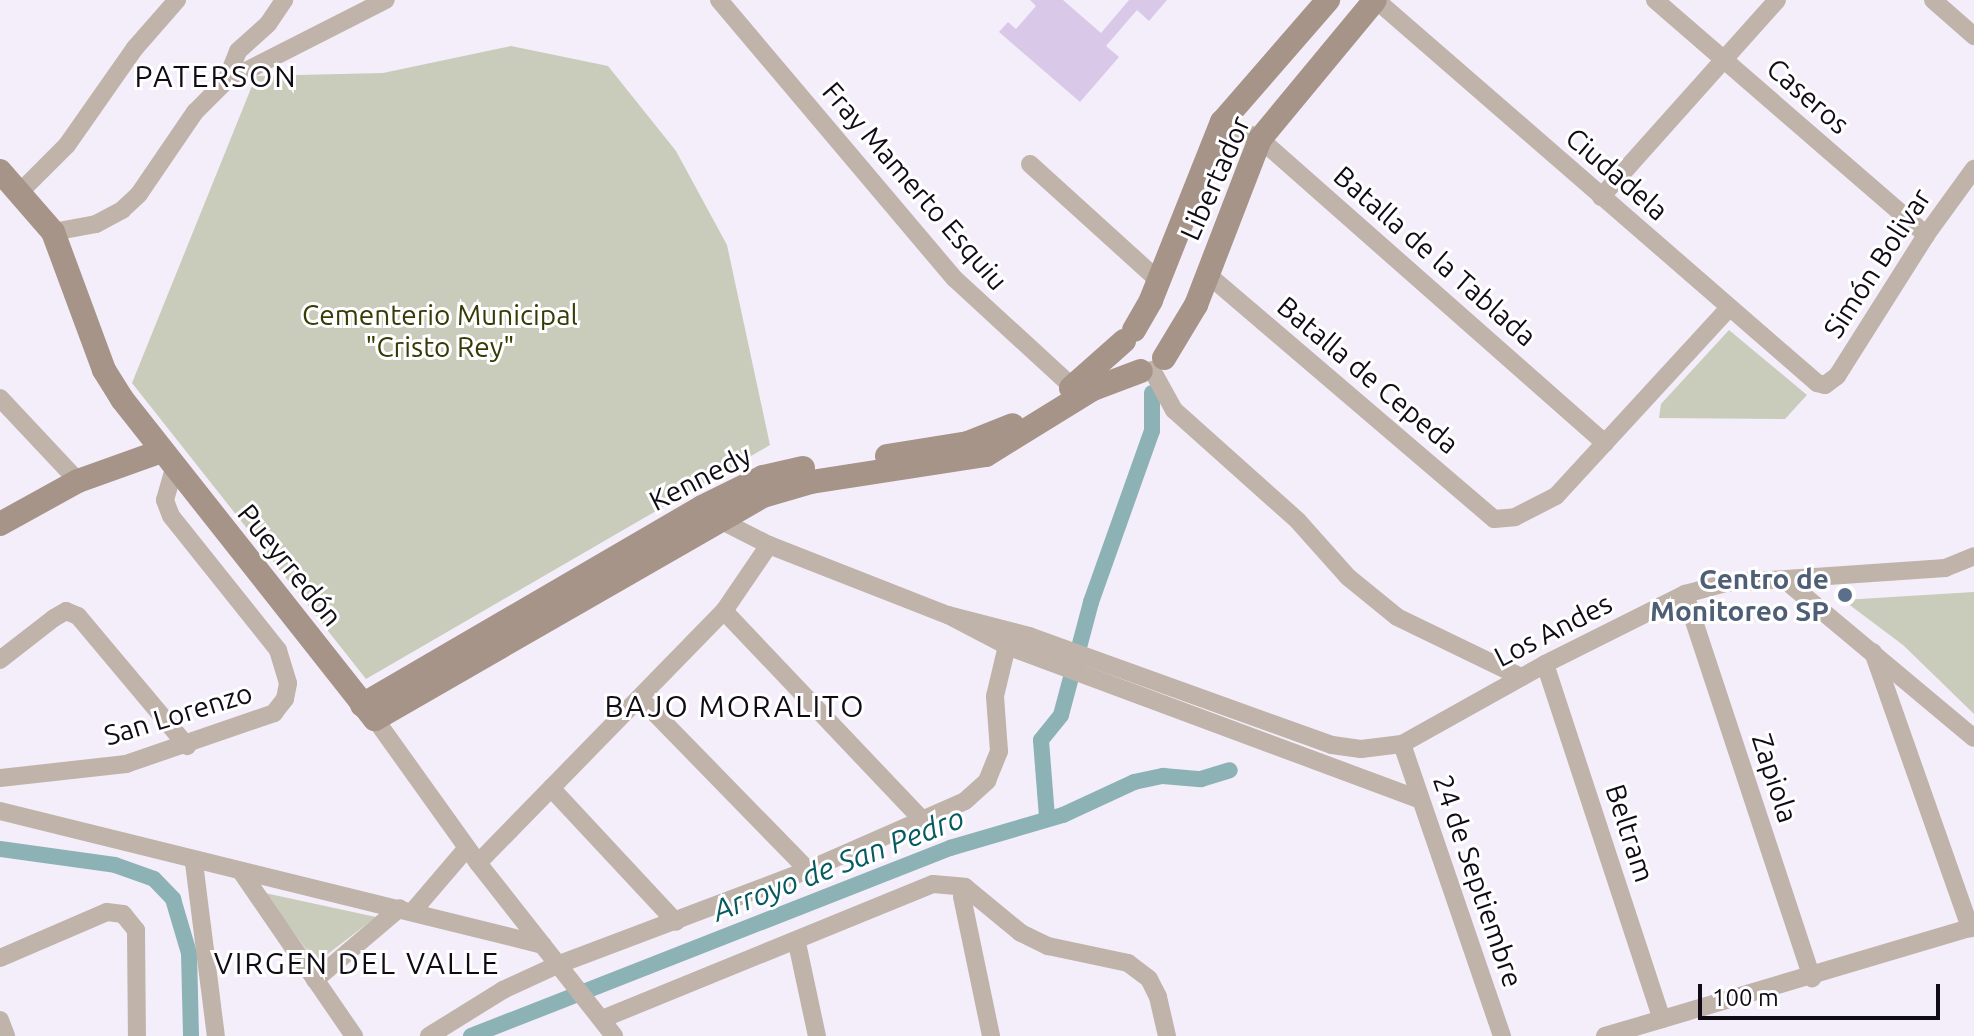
<!DOCTYPE html>
<meta charset="utf-8">
<style>
body{margin:0}
#map{position:relative;width:1974px;height:1036px;overflow:hidden;background:#f4eefb;font-family:Ubuntu,sans-serif}
div>[style]{position:absolute}
.green>*{inset:0;background:#c9ccba}
.canal>*{height:16px;margin:-8px;padding:0 8px;transform-origin:8px;border-radius:8px;background:#8cb2b6}
.building>*{inset:0;background:#d9c8e7}
.street>*{height:18px;margin:-9px;padding:0 9px;transform-origin:9px;border-radius:9px;background:#bfb3aa}
.secondary>*{height:24px;margin:-12px;padding:0 12px;transform-origin:12px;border-radius:12px;background:#a69488}
.dots>*{width:22px;height:22px;translate:-50% -50%;box-sizing:border-box;border:4px solid #fff;border-radius:50%}
span{translate:-50% -50%;white-space:nowrap;text-align:center;line-height:1.15;-webkit-text-stroke:6px #fff;paint-order:stroke}
.street-label{font-size:28px;color:#100b15}
.park-label{font-size:28px;color:#373b06}
.service-label{font-size:28px;color:#4e5e75;font-weight:700}
.right{translate:-100% -50%;text-align:right}
.neighbourhood-label{font-size:30px;color:#100b15;letter-spacing:2px}
.water-label{font-size:30px;color:#045a60;font-style:italic}
.scale{position:absolute;left:1698px;top:984px;width:242px;height:36px;box-sizing:border-box;border:4px solid #100b15;border-top:0;padding-left:10px;font-size:24px;line-height:28px;white-space:nowrap;color:#100b15;-webkit-text-stroke:6px #fff;paint-order:stroke}
</style>
<div id="map">
<div class="green">
<i style="clip-path:polygon(511px 46px,608px 66px,676px 151px,727px 245px,770px 445px,366px 679px,132px 383px,256px 76px,383px 73px)"></i>
<i style="clip-path:polygon(1729px 330px,1807px 395px,1785px 419px,1659px 418px,1661px 404px)"></i>
<i style="clip-path:polygon(1974px 592px,1974px 714px,1903px 645px,1843px 600px)"></i>
<i style="clip-path:polygon(265px 893px,376px 917px,316px 963px)"></i>
</div>
<div class="canal">
<i style="left:1047px;top:817px;width:77px;rotate:-94.5deg"></i>
<i style="left:1041px;top:740px;width:32px;rotate:-51deg"></i>
<i style="left:1061px;top:715px;width:117px;rotate:-75.1deg"></i>
<i style="left:1091px;top:602px;width:182px;rotate:-70.4deg"></i>
<i style="left:1152px;top:431px;width:38px;rotate:-90deg"></i>
<i style="left:0;top:849px;width:116px;rotate:7.9deg"></i>
<i style="left:115px;top:865px;width:41px;rotate:19.7deg"></i>
<i style="left:154px;top:879px;width:28px;rotate:46deg"></i>
<i style="left:173px;top:899px;width:56px;rotate:73.5deg"></i>
<i style="left:189px;top:953px;width:83px;rotate:88.6deg"></i>
<i style="left:471px;top:1036px;width:515px;rotate:-21.43deg"></i>
<i style="left:950px;top:848px;width:118px;rotate:-16.3deg"></i>
<i style="left:1063px;top:815px;width:78px;rotate:-24.9deg"></i>
<i style="left:1134px;top:782px;width:30px;rotate:-12deg"></i>
<i style="left:1163px;top:776px;width:38px;rotate:5deg"></i>
<i style="left:1201px;top:779px;width:30px;rotate:-17deg"></i>
</div>
<div class="building">
<i style="clip-path:polygon(1030px 0,1063px 0,1101px 33px,1129px 0,1167px 0,1149px 21px,1137px 10px,1106px 46px,1119px 57px,1080px 102px,999px 32px,1008px 22px,1016px 29px,1036px 6px)"></i>
</div>
<div class="street">
<i style="left:719px;top:0;width:365px;rotate:49.8deg"></i>
<i style="left:955px;top:279px;width:171px;rotate:42.6deg"></i>
<i style="left:1376px;top:0;width:584px;rotate:40.97deg"></i>
<i style="left:1817px;top:383px;width:8px;rotate:14deg"></i>
<i style="left:1825px;top:385px;width:15px;rotate:-37deg"></i>
<i style="left:1837px;top:376px;width:167px;rotate:-57.7deg"></i>
<i style="left:1926px;top:235px;width:82px;rotate:-54deg"></i>
<i style="left:1655px;top:0;width:359px;rotate:40.9deg"></i>
<i style="left:1933px;top:0;width:55px;rotate:41.3deg"></i>
<i style="left:226px;top:81px;width:32px;rotate:-68deg"></i>
<i style="left:238px;top:51px;width:40px;rotate:-42deg"></i>
<i style="left:268px;top:24px;width:29px;rotate:-56deg"></i>
<i style="left:1222px;top:122px;width:42px;rotate:24.1deg"></i>
<i style="left:1260px;top:139px;width:460px;rotate:41.4deg"></i>
<i style="left:1030px;top:164px;width:174px;rotate:42.2deg"></i>
<i style="left:20px;top:192px;width:66px;rotate:-45deg"></i>
<i style="left:67px;top:145px;width:118px;rotate:-55deg"></i>
<i style="left:135px;top:48px;width:64px;rotate:-48.8deg"></i>
<i style="left:1601px;top:197px;width:264px;rotate:-48.2deg"></i>
<i style="left:53px;top:232px;width:44px;rotate:-10.5deg"></i>
<i style="left:96px;top:224px;width:30px;rotate:-28deg"></i>
<i style="left:122px;top:210px;width:23px;rotate:-43deg"></i>
<i style="left:139px;top:194px;width:99px;rotate:-55.7deg"></i>
<i style="left:195px;top:112px;width:44px;rotate:-45deg"></i>
<i style="left:226px;top:81px;width:179px;rotate:-26.9deg"></i>
<i style="left:1206px;top:273px;width:379px;rotate:40.5deg"></i>
<i style="left:1494px;top:519px;width:21px;rotate:-5deg"></i>
<i style="left:1515px;top:517px;width:46px;rotate:-27.1deg"></i>
<i style="left:1556px;top:496px;width:255px;rotate:-47.4deg"></i>
<i style="left:1152px;top:370px;width:46px;rotate:61.2deg"></i>
<i style="left:1174px;top:410px;width:166px;rotate:41.8deg"></i>
<i style="left:1298px;top:521px;width:75px;rotate:48.2deg"></i>
<i style="left:1348px;top:577px;width:63px;rotate:39.2deg"></i>
<i style="left:1397px;top:617px;width:138px;rotate:25.8deg"></i>
<i style="left:0;top:398px;width:114px;rotate:46.8deg"></i>
<i style="left:714px;top:517px;width:62px;rotate:27deg"></i>
<i style="left:769px;top:545px;width:192px;rotate:21.4deg"></i>
<i style="left:948px;top:615px;width:67px;rotate:27.7deg"></i>
<i style="left:1007px;top:646px;width:441px;rotate:20.4deg"></i>
<i style="left:1785px;top:580px;width:246px;rotate:39.9deg"></i>
<i style="left:1685px;top:594px;width:405px;rotate:71.7deg"></i>
<i style="left:724px;top:611px;width:292px;rotate:46.5deg"></i>
<i style="left:948px;top:615px;width:84px;rotate:14.5deg"></i>
<i style="left:1029px;top:636px;width:322px;rotate:19.8deg"></i>
<i style="left:1332px;top:745px;width:29px;rotate:8deg"></i>
<i style="left:1361px;top:749px;width:41px;rotate:-7deg"></i>
<i style="left:1402px;top:744px;width:164px;rotate:-29.2deg"></i>
<i style="left:1545px;top:664px;width:157px;rotate:-26.6deg"></i>
<i style="left:1685px;top:594px;width:42px;rotate:-15deg"></i>
<i style="left:1726px;top:583px;width:220px;rotate:-3.9deg"></i>
<i style="left:1945px;top:568px;width:31px;rotate:-22deg"></i>
<i style="left:1873px;top:652px;width:293px;rotate:70.6deg"></i>
<i style="left:0;top:660px;width:68px;rotate:-37.9deg"></i>
<i style="left:54px;top:618px;width:14px;rotate:-30deg"></i>
<i style="left:66px;top:611px;width:13px;rotate:23deg"></i>
<i style="left:78px;top:616px;width:170px;rotate:50deg"></i>
<i style="left:1545px;top:664px;width:374px;rotate:71.8deg"></i>
<i style="left:641px;top:699px;width:239px;rotate:45.7deg"></i>
<i style="left:375px;top:719px;width:177px;rotate:54.4deg"></i>
<i style="left:478px;top:863px;width:220px;rotate:51.8deg"></i>
<i style="left:1402px;top:744px;width:309px;rotate:71.1deg"></i>
<i style="left:0;top:778px;width:127px;rotate:-6.3deg"></i>
<i style="left:126px;top:764px;width:157px;rotate:-19deg"></i>
<i style="left:274px;top:713px;width:18px;rotate:-52deg"></i>
<i style="left:285px;top:699px;width:16px;rotate:-79deg"></i>
<i style="left:288px;top:683px;width:34px;rotate:-107deg"></i>
<i style="left:278px;top:650px;width:171px;rotate:-128.6deg"></i>
<i style="left:171px;top:516px;width:17px;rotate:-111deg"></i>
<i style="left:165px;top:500px;width:32px;rotate:-74deg"></i>
<i style="left:551px;top:788px;width:183px;rotate:47deg"></i>
<i style="left:0;top:811px;width:559px;rotate:13.86deg"></i>
<i style="left:194px;top:863px;width:174px;rotate:82.8deg"></i>
<i style="left:478px;top:863px;width:352px;rotate:-45.7deg"></i>
<i style="left:724px;top:611px;width:80px;rotate:-55.7deg"></i>
<i style="left:242px;top:873px;width:198px;rotate:55.5deg"></i>
<i style="left:965px;top:887px;width:10px;rotate:107deg"></i>
<i style="left:962px;top:897px;width:142px;rotate:78.2deg"></i>
<i style="left:413px;top:911px;width:83px;rotate:-49.4deg"></i>
<i style="left:797px;top:943px;width:95px;rotate:77.9deg"></i>
<i style="left:0;top:958px;width:116px;rotate:-23.3deg"></i>
<i style="left:107px;top:912px;width:16px;rotate:7deg"></i>
<i style="left:123px;top:914px;width:21px;rotate:51deg"></i>
<i style="left:136px;top:930px;width:106px;rotate:89.5deg"></i>
<i style="left:315px;top:980px;width:111px;rotate:-40.3deg"></i>
<i style="left:602px;top:1019px;width:357px;rotate:-22.2deg"></i>
<i style="left:933px;top:884px;width:32px;rotate:5deg"></i>
<i style="left:965px;top:887px;width:72px;rotate:39.4deg"></i>
<i style="left:1021px;top:933px;width:30px;rotate:26deg"></i>
<i style="left:1048px;top:946px;width:82px;rotate:12deg"></i>
<i style="left:1128px;top:963px;width:26px;rotate:37deg"></i>
<i style="left:1149px;top:979px;width:20px;rotate:63deg"></i>
<i style="left:1158px;top:997px;width:40px;rotate:77deg"></i>
<i style="left:0;top:1020px;width:17px;rotate:69deg"></i>
<i style="left:429px;top:1036px;width:87px;rotate:-31.9deg"></i>
<i style="left:503px;top:990px;width:60px;rotate:-24.8deg"></i>
<i style="left:557px;top:965px;width:268px;rotate:-20.7deg"></i>
<i style="left:808px;top:870px;width:171px;rotate:-23.7deg"></i>
<i style="left:965px;top:801px;width:30px;rotate:-42deg"></i>
<i style="left:987px;top:781px;width:32px;rotate:-68deg"></i>
<i style="left:999px;top:751px;width:55px;rotate:-94.2deg"></i>
<i style="left:995px;top:696px;width:51px;rotate:-76.5deg"></i>
<i style="left:1605px;top:1036px;width:385px;rotate:-16.5deg"></i>
</div>
<div class="secondary">
<i style="left:0;top:171px;width:81px;rotate:49deg"></i>
<i style="left:53px;top:232px;width:147px;rotate:69.7deg"></i>
<i style="left:104px;top:370px;width:34px;rotate:58deg"></i>
<i style="left:122px;top:399px;width:408px;rotate:51.7deg"></i>
<i style="left:375px;top:719px;width:448px;rotate:-29.9deg"></i>
<i style="left:763px;top:496px;width:50px;rotate:-16.3deg"></i>
<i style="left:811px;top:482px;width:177px;rotate:-8.8deg"></i>
<i style="left:986px;top:455px;width:126px;rotate:-31.7deg"></i>
<i style="left:1093px;top:389px;width:51px;rotate:-20.6deg"></i>
<i style="left:1134px;top:330px;width:34px;rotate:-60deg"></i>
<i style="left:1151px;top:300px;width:192px;rotate:-68.3deg"></i>
<i style="left:1222px;top:122px;width:162px;rotate:-49deg"></i>
<i style="left:1164px;top:358px;width:62px;rotate:-58.9deg"></i>
<i style="left:1196px;top:305px;width:178px;rotate:-68.9deg"></i>
<i style="left:1260px;top:139px;width:180px;rotate:-50.4deg"></i>
<i style="left:1071px;top:388px;width:71px;rotate:-41.6deg"></i>
<i style="left:887px;top:456px;width:82px;rotate:-9.1deg"></i>
<i style="left:968px;top:443px;width:48px;rotate:-21.8deg"></i>
<i style="left:0;top:524px;width:89px;rotate:-28.9deg"></i>
<i style="left:78px;top:481px;width:86px;rotate:-19.7deg"></i>
<i style="left:362px;top:705px;width:393px;rotate:-30.2deg"></i>
<i style="left:702px;top:507px;width:68px;rotate:-26.2deg"></i>
<i style="left:763px;top:477px;width:41px;rotate:-12.7deg"></i>
</div>
<div class="dots">
<i style="left:1845px;top:595px;background:#5c6f8a"></i>
</div>
<div class="street-label">
<span style="left:1808px;top:96px;rotate:41deg">Caseros</span>
<span style="left:1617px;top:174px;rotate:41deg">Ciudadela</span>
<span style="left:1215px;top:178px;rotate:-66deg">Libertador</span>
<span style="left:915px;top:186px;rotate:49deg">Fray Mamerto Esquiu</span>
<span style="left:1435px;top:256px;rotate:41deg">Batalla de la Tablada</span>
<span style="left:1877px;top:263px;rotate:-57deg">Simón Bolivar</span>
<span style="left:1368px;top:375px;rotate:40deg">Batalla de Cepeda</span>
<span style="left:700px;top:478px;rotate:-27deg">Kennedy</span>
<span style="left:290px;top:565px;rotate:51deg">Pueyrredón</span>
<span style="left:1553px;top:630px;rotate:-27deg">Los Andes</span>
<span style="left:178px;top:714px;rotate:-17deg">San Lorenzo</span>
<span style="left:1775px;top:778px;rotate:72deg">Zapiola</span>
<span style="left:1630px;top:833px;rotate:72deg">Beltram</span>
<span style="left:1478px;top:881px;rotate:71deg">24 de Septiembre</span>
</div>
<div class="park-label">
<span style="left:440px;top:331px">Cementerio Municipal<br>"Cristo Rey"</span>
</div>
<div class="service-label">
<span class="right" style="left:1829px;top:595px">Centro de<br>Monitoreo SP</span>
</div>
<div class="neighbourhood-label">
<span style="left:216px;top:76px">PATERSON</span>
<span style="left:735px;top:706px">BAJO MORALITO</span>
<span style="left:357px;top:963px">VIRGEN DEL VALLE</span>
</div>
<div class="water-label">
<span style="left:838px;top:864px;rotate:-21deg">Arroyo de San Pedro</span>
</div>
<div class="scale">100 m</div>
</div>
